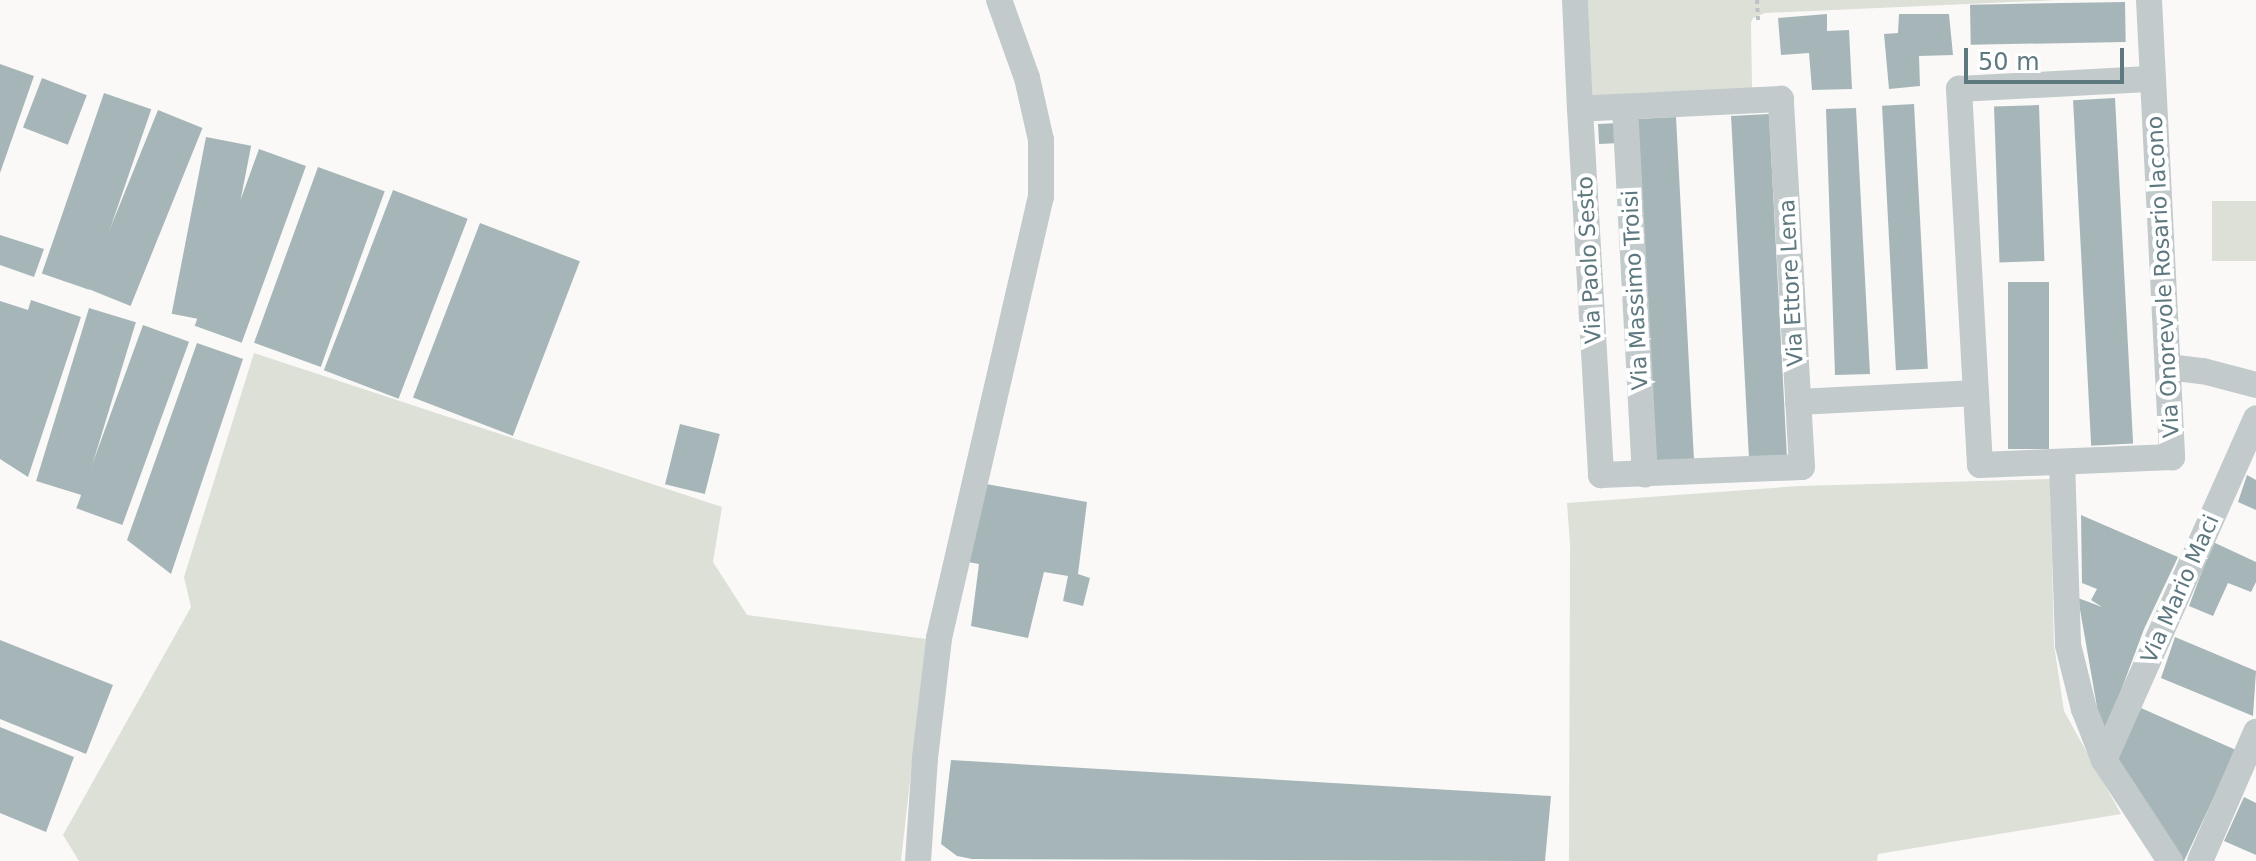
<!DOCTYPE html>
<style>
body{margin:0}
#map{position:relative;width:2256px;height:861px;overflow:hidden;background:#faf9f8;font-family:"DejaVu Sans",sans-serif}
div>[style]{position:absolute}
.green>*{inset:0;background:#dce0d6;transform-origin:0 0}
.building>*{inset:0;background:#a6b6b8;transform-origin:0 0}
.path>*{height:4px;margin-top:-2px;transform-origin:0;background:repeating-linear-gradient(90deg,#bdc2c4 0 4px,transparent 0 8px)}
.minor>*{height:26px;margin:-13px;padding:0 13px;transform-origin:13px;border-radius:13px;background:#c2cacc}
span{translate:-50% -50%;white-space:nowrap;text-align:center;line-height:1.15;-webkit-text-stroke:8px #fff;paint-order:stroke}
.street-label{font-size:22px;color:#5e787f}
.scale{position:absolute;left:1964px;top:48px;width:160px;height:36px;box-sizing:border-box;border:4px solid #5e787f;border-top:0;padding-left:10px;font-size:24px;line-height:28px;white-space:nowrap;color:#5e787f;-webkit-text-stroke:6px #fff;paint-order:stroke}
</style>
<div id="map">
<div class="green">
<i style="clip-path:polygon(1588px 0,2058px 0,1765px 13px,1753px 18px,1751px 23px,1752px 88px,1592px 99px)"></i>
<i style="left:2212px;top:201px;width:44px;height:60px"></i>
<i style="clip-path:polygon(254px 353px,722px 507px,713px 562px,747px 615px,926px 639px,901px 861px,79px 861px,63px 835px,191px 607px,184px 577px)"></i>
<i style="clip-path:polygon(2050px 479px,2054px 645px,2064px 711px,2121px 814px,1878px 854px,1877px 861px,1569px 861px,1570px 544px,1567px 503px,1799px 486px)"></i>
</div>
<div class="building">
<i style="left:2125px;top:2px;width:40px;height:155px;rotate:89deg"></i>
<i style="clip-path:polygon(1827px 14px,1827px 31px,1849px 30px,1852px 89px,1812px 90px,1809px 53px,1781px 55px,1778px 18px)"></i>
<i style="clip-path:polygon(1899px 14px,1949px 14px,1953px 55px,1919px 56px,1920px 86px,1889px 89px,1884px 34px,1898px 33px)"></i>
<i style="clip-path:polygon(0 64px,34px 76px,0 173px)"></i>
<i style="left:42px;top:78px;width:48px;height:53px;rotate:21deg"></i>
<i style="left:104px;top:93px;width:50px;height:191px;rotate:19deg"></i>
<i style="left:2115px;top:98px;width:346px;height:42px;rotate:87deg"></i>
<i style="left:1914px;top:104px;width:265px;height:32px;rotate:87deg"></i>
<i style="left:2039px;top:105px;width:156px;height:45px;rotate:88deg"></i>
<i style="clip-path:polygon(1856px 108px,1870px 374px,1835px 375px,1826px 109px)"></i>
<i style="left:158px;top:110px;width:48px;height:192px;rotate:22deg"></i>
<i style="left:1769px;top:114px;width:349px;height:38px;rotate:87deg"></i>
<i style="left:1676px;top:117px;width:348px;height:40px;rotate:87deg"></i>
<i style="left:1619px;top:123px;width:20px;height:21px;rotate:87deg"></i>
<i style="left:206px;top:137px;width:46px;height:180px;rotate:11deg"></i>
<i style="left:259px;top:149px;width:50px;height:188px;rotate:20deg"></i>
<i style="left:318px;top:167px;width:71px;height:187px;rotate:20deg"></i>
<i style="left:393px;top:190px;width:80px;height:193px;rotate:21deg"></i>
<i style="left:480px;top:223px;width:107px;height:187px;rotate:21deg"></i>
<i style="clip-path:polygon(0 235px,44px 249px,34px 277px,0 265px)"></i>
<i style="left:2008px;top:282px;width:41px;height:167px"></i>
<i style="clip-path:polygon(31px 300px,81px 317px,28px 477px,0 459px,0 301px,28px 310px)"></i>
<i style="left:89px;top:308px;width:49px;height:181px;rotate:17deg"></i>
<i style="left:143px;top:325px;width:49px;height:195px;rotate:20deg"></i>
<i style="clip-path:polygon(197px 343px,243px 359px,171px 574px,127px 540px)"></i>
<i style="left:680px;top:424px;width:41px;height:62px;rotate:14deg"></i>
<i style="clip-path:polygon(2247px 475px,2256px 480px,2256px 510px,2238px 502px)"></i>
<i style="clip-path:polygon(986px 484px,1087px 502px,1078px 574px,1090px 578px,1083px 606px,1063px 601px,1068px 576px,1044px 572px,1028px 638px,971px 626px,979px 564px,968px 562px)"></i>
<i style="clip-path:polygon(2081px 515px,2178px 557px,2144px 629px,2106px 731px,2101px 730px,2078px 598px,2102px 607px,2091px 600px,2097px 589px,2082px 583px)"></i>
<i style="clip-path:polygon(2213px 542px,2256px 562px,2256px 582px,2251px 592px,2228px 583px,2213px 616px,2189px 606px)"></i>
<i style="clip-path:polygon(2175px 637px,2256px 671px,2253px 716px,2161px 678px)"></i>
<i style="clip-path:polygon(0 640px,113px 685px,86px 754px,0 719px)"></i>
<i style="clip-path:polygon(2141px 708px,2236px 750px,2184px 861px,2178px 861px,2115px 762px)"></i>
<i style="clip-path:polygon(0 727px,74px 757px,46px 832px,0 813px)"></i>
<i style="clip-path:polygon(951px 760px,1551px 796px,1545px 861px,972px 859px,957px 856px,941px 844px)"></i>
<i style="clip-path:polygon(2244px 797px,2256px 803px,2256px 855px,2224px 841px)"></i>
</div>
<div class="path">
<i style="left:1757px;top:0;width:21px;rotate:87deg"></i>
</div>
<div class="minor">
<i style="left:1575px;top:0;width:109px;rotate:87.4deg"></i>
<i style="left:1580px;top:109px;width:367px;rotate:86.7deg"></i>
<i style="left:1601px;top:475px;width:201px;rotate:-2.3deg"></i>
<i style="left:1802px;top:467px;width:369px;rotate:-93.3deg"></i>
<i style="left:1781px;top:99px;width:201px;rotate:177.2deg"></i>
<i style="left:2149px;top:0;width:458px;rotate:87.1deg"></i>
<i style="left:2172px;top:457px;width:192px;rotate:177.6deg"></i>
<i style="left:1980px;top:465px;width:377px;rotate:-93.2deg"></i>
<i style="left:1959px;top:89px;width:194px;rotate:-3deg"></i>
<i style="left:1625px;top:107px;width:368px;rotate:86.9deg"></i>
<i style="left:2168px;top:367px;width:35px;rotate:7deg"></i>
<i style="left:2203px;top:371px;width:55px;rotate:14.8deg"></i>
<i style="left:1798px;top:402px;width:178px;rotate:-2.9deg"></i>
<i style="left:2062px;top:462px;width:183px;rotate:88.1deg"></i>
<i style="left:2068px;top:645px;width:66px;rotate:76deg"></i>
<i style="left:2084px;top:709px;width:55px;rotate:68.6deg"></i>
<i style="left:2104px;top:760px;width:121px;rotate:56.8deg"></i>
<i style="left:2104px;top:760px;width:374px;rotate:-66deg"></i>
<i style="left:918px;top:861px;width:103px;rotate:-86.1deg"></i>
<i style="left:925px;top:758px;width:121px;rotate:-83.3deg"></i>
<i style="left:939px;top:638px;width:453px;rotate:-77deg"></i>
<i style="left:1041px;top:197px;width:57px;rotate:-90deg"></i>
<i style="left:1041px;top:140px;width:64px;rotate:-102.7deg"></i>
<i style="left:1027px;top:78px;width:83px;rotate:-109.7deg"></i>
<i style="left:2200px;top:861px;width:141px;rotate:-66.5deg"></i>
</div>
<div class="street-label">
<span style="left:1589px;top:260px;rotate:-93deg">Via Paolo Sesto</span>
<span style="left:2163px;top:277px;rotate:-93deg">Via Onorevole Rosario Iacono</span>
<span style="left:1791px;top:283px;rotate:-93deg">Via Ettore Lena</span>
<span style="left:1635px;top:290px;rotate:-93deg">Via Massimo Troisi</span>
<span style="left:2180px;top:589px;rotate:-66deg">Via Mario Maci</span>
</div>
<div class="scale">50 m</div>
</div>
